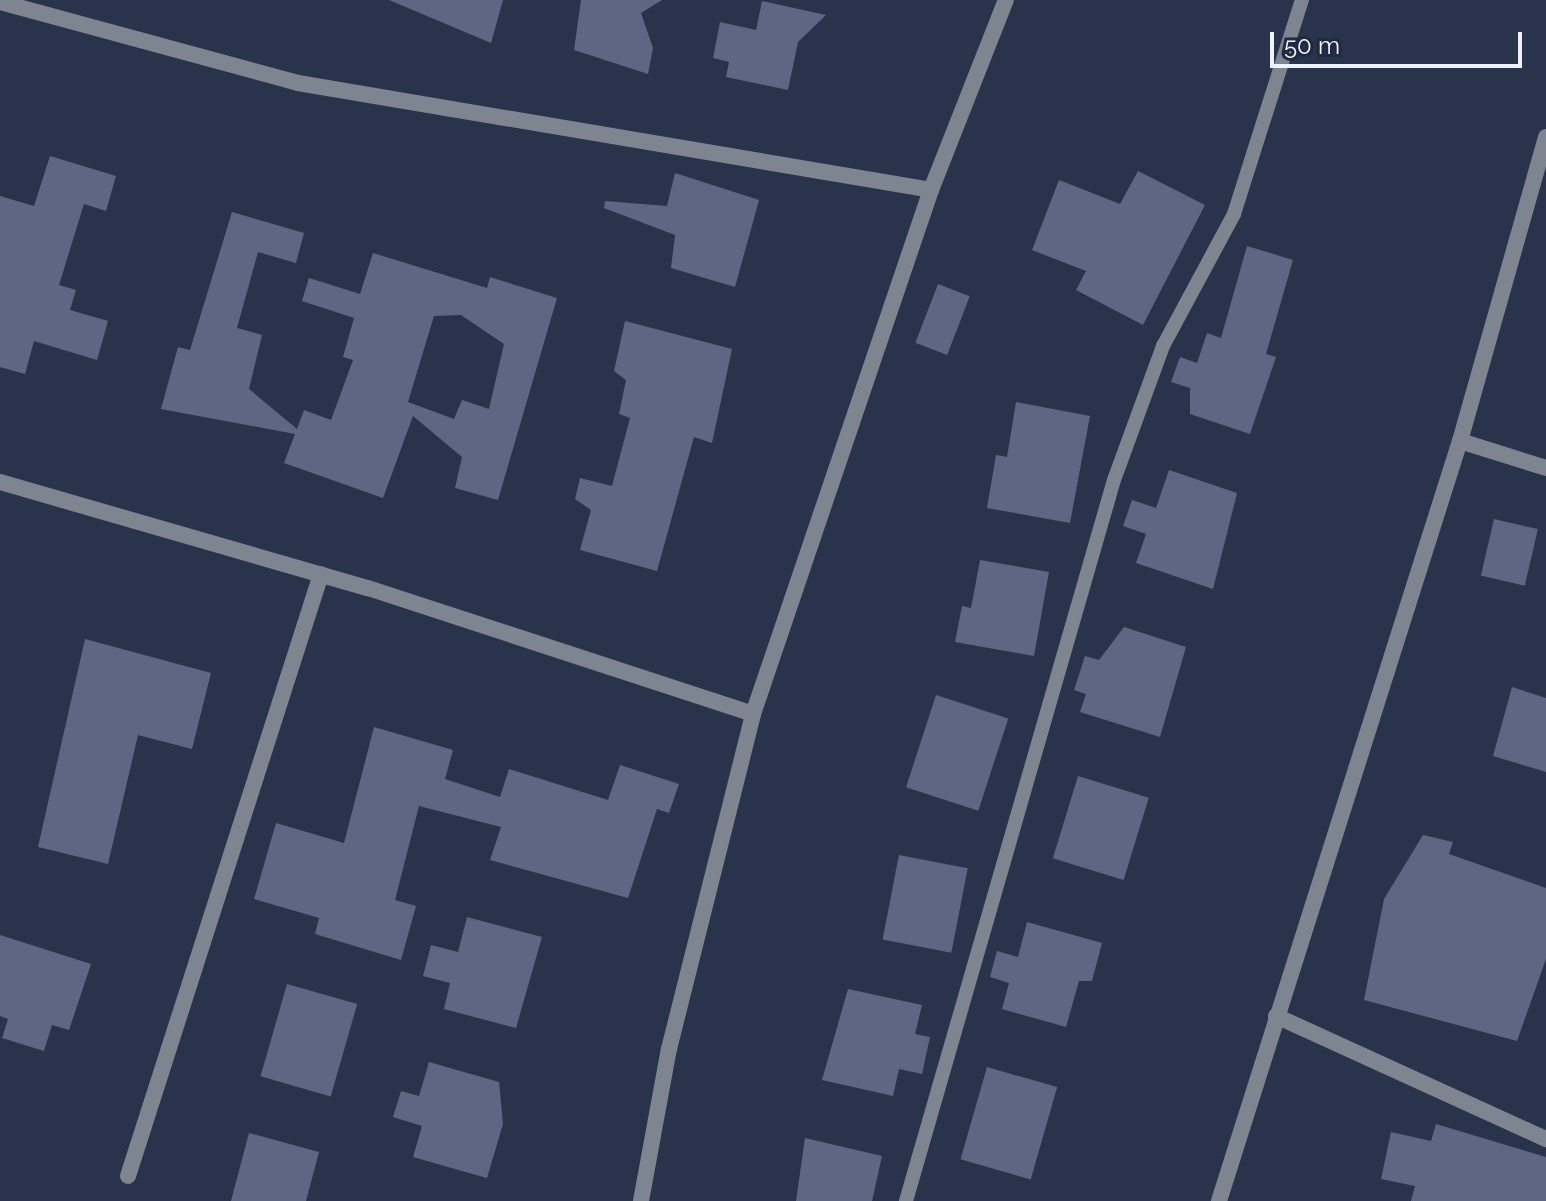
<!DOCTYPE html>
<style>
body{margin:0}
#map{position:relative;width:1546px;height:1201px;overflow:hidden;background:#2a334c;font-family:Raleway,sans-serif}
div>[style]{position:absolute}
.building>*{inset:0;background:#5d6783;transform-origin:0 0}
.lane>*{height:14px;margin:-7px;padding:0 7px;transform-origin:7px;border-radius:7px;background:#7f8491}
.street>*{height:16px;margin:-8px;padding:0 8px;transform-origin:8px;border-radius:8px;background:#7f8491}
span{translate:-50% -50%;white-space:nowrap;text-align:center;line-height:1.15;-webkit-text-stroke:7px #212941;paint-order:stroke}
.scale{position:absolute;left:1270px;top:32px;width:252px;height:36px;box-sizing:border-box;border:4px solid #eff3fd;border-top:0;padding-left:10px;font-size:24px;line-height:28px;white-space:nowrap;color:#eff3fd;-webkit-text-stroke:6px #212941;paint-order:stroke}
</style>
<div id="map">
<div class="building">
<i style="clip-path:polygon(389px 0,503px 0,491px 43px)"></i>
<i style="clip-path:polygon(581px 0,662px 0,641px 13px,653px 48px,648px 74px,574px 50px)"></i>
<i style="clip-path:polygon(762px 1px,826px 15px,798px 42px,788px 90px,726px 77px,729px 62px,713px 58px,720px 22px,756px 30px)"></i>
<i style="clip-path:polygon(50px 156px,116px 176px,106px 211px,84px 204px,59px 285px,76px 290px,70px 310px,108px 321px,97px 360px,34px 341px,25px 374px,0 367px,0 196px,34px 206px)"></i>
<i style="clip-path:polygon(1138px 171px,1205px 205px,1143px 325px,1076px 290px,1086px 271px,1032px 250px,1059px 180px,1120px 204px)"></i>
<i style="clip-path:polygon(675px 173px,759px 200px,735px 287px,671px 268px,675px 235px,604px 208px,605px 201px,667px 206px)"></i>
<i style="clip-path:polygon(evenodd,232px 212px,304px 233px,296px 263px,258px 252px,237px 328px,262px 335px,249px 389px,297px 429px,304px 410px,331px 420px,353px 360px,343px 357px,354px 318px,302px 301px,309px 278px,360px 294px,373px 253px,487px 288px,490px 277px,557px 298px,498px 500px,455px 488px,462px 457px,413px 416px,383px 498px,284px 463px,295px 434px,161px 409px,178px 347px,190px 350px,232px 212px,461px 315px,504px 344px,489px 409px,462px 400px,454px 419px,408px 402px,434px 316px,461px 315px)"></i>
<i style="clip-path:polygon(1247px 246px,1293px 260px,1266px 354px,1276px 357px,1250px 434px,1190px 414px,1190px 388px,1171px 382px,1180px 357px,1197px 363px,1207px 333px,1221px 338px)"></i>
<i style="left:938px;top:284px;width:34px;height:63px;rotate:21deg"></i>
<i style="clip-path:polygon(625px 321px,732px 349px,712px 443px,694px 437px,657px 571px,580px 550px,591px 510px,575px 499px,580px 478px,612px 486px,630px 418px,619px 414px,626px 380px,614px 371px)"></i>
<i style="clip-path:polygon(1016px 402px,1090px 416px,1070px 523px,987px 508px,996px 455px,1007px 457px)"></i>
<i style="clip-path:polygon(1169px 470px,1237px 493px,1213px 589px,1136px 563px,1146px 534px,1123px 526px,1132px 500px,1156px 508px)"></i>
<i style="left:1494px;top:519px;width:45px;height:58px;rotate:13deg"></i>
<i style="clip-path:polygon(980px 560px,1049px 572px,1034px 656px,955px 642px,962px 606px,971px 608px)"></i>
<i style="clip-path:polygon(1124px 627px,1186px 647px,1160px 737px,1080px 712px,1086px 694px,1074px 690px,1085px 656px,1099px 660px)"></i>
<i style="clip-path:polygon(85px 639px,211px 673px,192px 749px,138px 735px,108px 864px,38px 847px)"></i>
<i style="clip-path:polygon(1512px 687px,1546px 698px,1546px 772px,1493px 756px)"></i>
<i style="left:936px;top:695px;width:76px;height:97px;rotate:18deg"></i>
<i style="clip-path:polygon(374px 727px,453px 750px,445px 779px,500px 797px,509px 769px,608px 800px,620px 765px,679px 784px,669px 813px,657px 809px,628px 898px,490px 860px,501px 827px,419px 806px,395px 900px,416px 906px,401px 960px,315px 934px,319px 918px,254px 899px,276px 823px,344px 843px)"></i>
<i style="left:1078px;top:776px;width:74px;height:86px;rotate:17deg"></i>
<i style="clip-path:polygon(1423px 835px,1453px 842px,1449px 854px,1546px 888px,1546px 959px,1517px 1041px,1364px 1000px,1384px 899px)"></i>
<i style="left:899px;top:855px;width:70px;height:86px;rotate:11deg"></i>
<i style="clip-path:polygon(467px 917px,542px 937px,516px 1028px,444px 1009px,450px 983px,423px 976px,431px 945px,458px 952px)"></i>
<i style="clip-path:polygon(1027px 922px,1102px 943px,1092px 981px,1079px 981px,1066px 1027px,1002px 1009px,1009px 983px,990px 977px,997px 951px,1018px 957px)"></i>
<i style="clip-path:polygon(0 935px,91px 964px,69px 1030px,52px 1025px,44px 1051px,2px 1038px,8px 1019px,0 1016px)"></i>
<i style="left:287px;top:984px;width:73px;height:96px;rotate:16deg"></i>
<i style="clip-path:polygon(848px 989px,922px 1005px,915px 1034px,930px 1037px,922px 1074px,899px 1069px,893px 1096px,822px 1080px)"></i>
<i style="clip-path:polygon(429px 1062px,499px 1082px,503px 1124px,487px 1178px,413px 1157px,422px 1126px,393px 1117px,401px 1091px,419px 1096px)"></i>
<i style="left:987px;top:1067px;width:73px;height:96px;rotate:16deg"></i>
<i style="clip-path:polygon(1436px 1124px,1546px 1157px,1546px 1201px,1411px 1201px,1415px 1186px,1381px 1179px,1391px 1132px,1431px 1141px)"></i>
<i style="clip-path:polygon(249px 1133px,319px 1152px,306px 1201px,231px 1201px)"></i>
<i style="clip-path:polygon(805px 1138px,882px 1156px,872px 1201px,796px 1201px)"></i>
</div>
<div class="lane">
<i style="left:906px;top:1201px;width:750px;rotate:-73.91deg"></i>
<i style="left:1114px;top:480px;width:143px;rotate:-69.9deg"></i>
<i style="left:1163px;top:346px;width:150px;rotate:-61.7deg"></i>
<i style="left:1234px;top:214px;width:225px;rotate:-72.4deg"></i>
</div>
<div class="street">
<i style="left:0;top:2px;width:309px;rotate:15.2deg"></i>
<i style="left:298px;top:83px;width:642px;rotate:9.59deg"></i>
<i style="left:1460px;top:441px;width:90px;rotate:17.4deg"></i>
<i style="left:0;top:482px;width:383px;rotate:16.1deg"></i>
<i style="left:368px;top:588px;width:405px;rotate:18.1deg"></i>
<i style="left:1276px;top:1016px;width:297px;rotate:24.5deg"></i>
<i style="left:128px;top:1176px;width:632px;rotate:-72.22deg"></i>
<i style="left:641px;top:1201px;width:155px;rotate:-79.6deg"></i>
<i style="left:669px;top:1049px;width:345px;rotate:-75.9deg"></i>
<i style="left:753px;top:714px;width:553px;rotate:-71.24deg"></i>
<i style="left:931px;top:190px;width:204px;rotate:-68.5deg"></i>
<i style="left:1219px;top:1201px;width:797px;rotate:-72.41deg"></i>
<i style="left:1460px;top:441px;width:316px;rotate:-74.2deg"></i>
</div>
<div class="scale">50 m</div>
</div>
